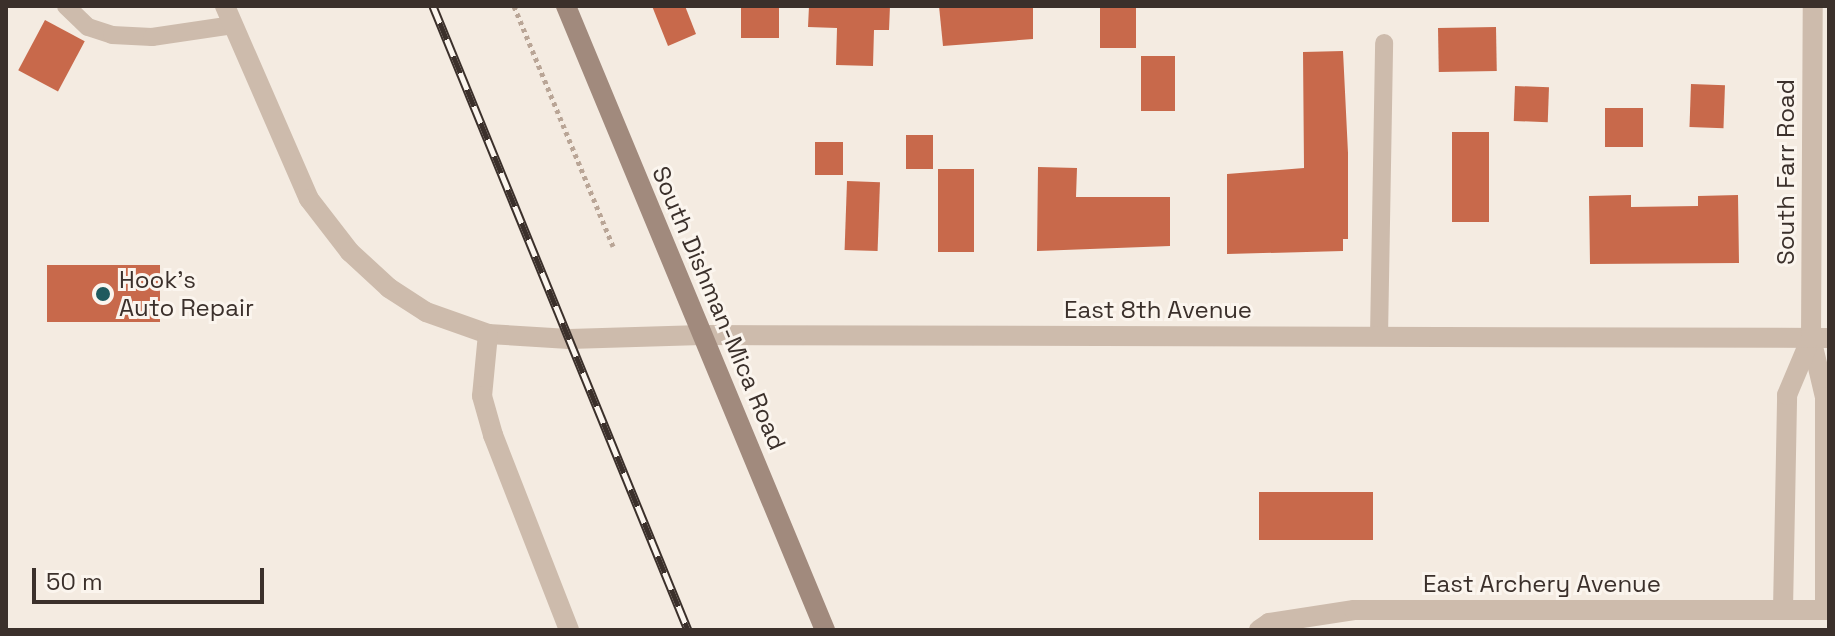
<!DOCTYPE html>
<style>
body{margin:0}
#map{position:relative;width:1835px;height:636px;overflow:hidden;background:#f4ebe1;font-family:"Space Grotesk",sans-serif}
div>[style]{position:absolute}
.building>*{inset:0;background:#c8694b;transform-origin:0 0}
.path>*{height:5px;margin-top:-2.5px;transform-origin:0;background:repeating-linear-gradient(90deg,#b9a596 0 4px,transparent 0 8px)}
.service>*{height:18px;margin:-9px;padding:0 9px;transform-origin:9px;border-radius:9px;background:#cdbbac}
.minor>*{height:20px;margin:-10px;padding:0 10px;transform-origin:10px;border-radius:10px;background:#cdbbac}
.tertiary>*{height:20px;margin:-10px;padding:0 10px;transform-origin:10px;border-radius:10px;background:#cdbbac}
.secondary>*{height:20px;margin:-10px;padding:0 10px;transform-origin:10px;border-radius:10px;background:#a18a7d}
.rail>*{height:9px;margin-top:-4.5px;transform-origin:0;background:repeating-linear-gradient(90deg,#fbf5ee 0 18px,#3b302b 0 36px);box-sizing:border-box;border-block:2px solid #3b302b}
.dots>*{width:22px;height:22px;translate:-50% -50%;box-sizing:border-box;border:4px solid #fbf5ee;border-radius:50%}
span{translate:-50% -50%;white-space:nowrap;text-align:center;line-height:1.15;-webkit-text-stroke:6px #fbf5ee;paint-order:stroke}
.street-label{font-size:24px;color:#3b302b}
.poi-label{font-size:24px;color:#3b302b}
.left{translate:0 -50%;text-align:left}
.frame{position:absolute;inset:0;border:8px solid #3b302b;pointer-events:none}
.scale{position:absolute;left:32px;top:568px;width:232px;height:36px;box-sizing:border-box;border:4px solid #3b302b;border-top:0;padding-left:10px;font-size:24px;line-height:28px;white-space:nowrap;color:#3b302b;-webkit-text-stroke:6px #fbf5ee;paint-order:stroke}
</style>
<div id="map">
<div class="building">
<i style="clip-path:polygon(652px 6px,685px 6px,696px 34px,668px 46px)"></i>
<i style="left:741px;top:6px;width:38px;height:32px"></i>
<i style="clip-path:polygon(809px 6px,890px 6px,889px 30px,874px 30px,873px 66px,836px 65px,837px 28px,808px 27px)"></i>
<i style="clip-path:polygon(939px 6px,1033px 6px,1033px 39px,943px 46px)"></i>
<i style="left:1100px;top:6px;width:36px;height:42px"></i>
<i style="left:45px;top:20px;width:45px;height:57px;rotate:28deg"></i>
<i style="left:1496px;top:27px;width:44px;height:58px;rotate:89deg"></i>
<i style="clip-path:polygon(1343px 51px,1348px 153px,1348px 239px,1343px 239px,1343px 251px,1227px 254px,1227px 174px,1304px 168px,1303px 52px)"></i>
<i style="left:1141px;top:56px;width:34px;height:55px"></i>
<i style="left:1691px;top:84px;width:34px;height:43px;rotate:2deg"></i>
<i style="left:1515px;top:86px;width:34px;height:35px;rotate:2deg"></i>
<i style="left:1605px;top:108px;width:38px;height:39px"></i>
<i style="left:1489px;top:132px;width:90px;height:37px;rotate:90deg"></i>
<i style="left:906px;top:135px;width:27px;height:34px"></i>
<i style="left:843px;top:142px;width:33px;height:28px;rotate:90deg"></i>
<i style="clip-path:polygon(1038px 167px,1077px 168px,1076px 197px,1170px 197px,1170px 246px,1037px 251px)"></i>
<i style="left:938px;top:169px;width:36px;height:83px"></i>
<i style="left:847px;top:181px;width:33px;height:69px;rotate:2deg"></i>
<i style="clip-path:polygon(1631px 195px,1631px 207px,1698px 206px,1698px 196px,1738px 195px,1739px 263px,1590px 264px,1589px 196px)"></i>
<i style="left:47px;top:265px;width:113px;height:57px"></i>
<i style="left:1259px;top:492px;width:114px;height:48px"></i>
</div>
<div class="path">
<i style="left:514px;top:6px;width:260px;rotate:67.6deg"></i>
</div>
<div class="service">
<i style="left:66px;top:6px;width:30px;rotate:44deg"></i>
<i style="left:88px;top:27px;width:25px;rotate:18deg"></i>
<i style="left:112px;top:35px;width:40px;rotate:2.9deg"></i>
<i style="left:152px;top:37px;width:82px;rotate:-8.4deg"></i>
<i style="left:1379px;top:337px;width:294px;rotate:-89deg"></i>
</div>
<div class="minor">
<i style="left:225px;top:6px;width:210px;rotate:66.5deg"></i>
<i style="left:309px;top:199px;width:67px;rotate:52.3deg"></i>
<i style="left:350px;top:252px;width:53px;rotate:42.7deg"></i>
<i style="left:389px;top:288px;width:44px;rotate:33deg"></i>
<i style="left:426px;top:312px;width:66px;rotate:19.5deg"></i>
<i style="left:488px;top:334px;width:81px;rotate:3.5deg"></i>
<i style="left:569px;top:339px;width:133px;rotate:-1.7deg"></i>
<i style="left:488px;top:334px;width:62px;rotate:95.5deg"></i>
<i style="left:482px;top:396px;width:41px;rotate:74.2deg"></i>
<i style="left:493px;top:435px;width:209px;rotate:68.7deg"></i>
<i style="left:1811px;top:338px;width:61px;rotate:76.7deg"></i>
<i style="left:1825px;top:397px;width:213px;rotate:90deg"></i>
<i style="left:1783px;top:610px;width:215px;rotate:-88.9deg"></i>
<i style="left:1787px;top:395px;width:62px;rotate:-67.2deg"></i>
<i style="left:1259px;top:630px;width:12px;rotate:-35deg"></i>
<i style="left:1269px;top:623px;width:86px;rotate:-8.7deg"></i>
<i style="left:1354px;top:610px;width:475px"></i>
</div>
<div class="tertiary">
<i style="left:702px;top:335px;width:1127px;rotate:0.15deg"></i>
<i style="left:1811px;top:338px;width:332px;rotate:-89.7deg"></i>
</div>
<div class="secondary">
<i style="left:566px;top:6px;width:676px;rotate:67.46deg"></i>
</div>
<div class="rail">
<i style="left:433px;top:6px;width:674px;rotate:67.77deg"></i>
</div>
<div class="dots">
<i style="left:103px;top:294px;background:#1f5a5e"></i>
</div>
<div class="street-label">
<span style="left:1786px;top:172px;rotate:-90deg">South Farr Road</span>
<span style="left:719px;top:308px;rotate:67deg">South Dishman-Mica Road</span>
<span style="left:1158px;top:310px">East 8th Avenue</span>
<span style="left:1542px;top:584px">East Archery Avenue</span>
</div>
<div class="poi-label">
<span class="left" style="left:119px;top:294px">Hook's<br>Auto Repair</span>
</div>
<div class="frame"></div>
<div class="scale">50 m</div>
</div>
